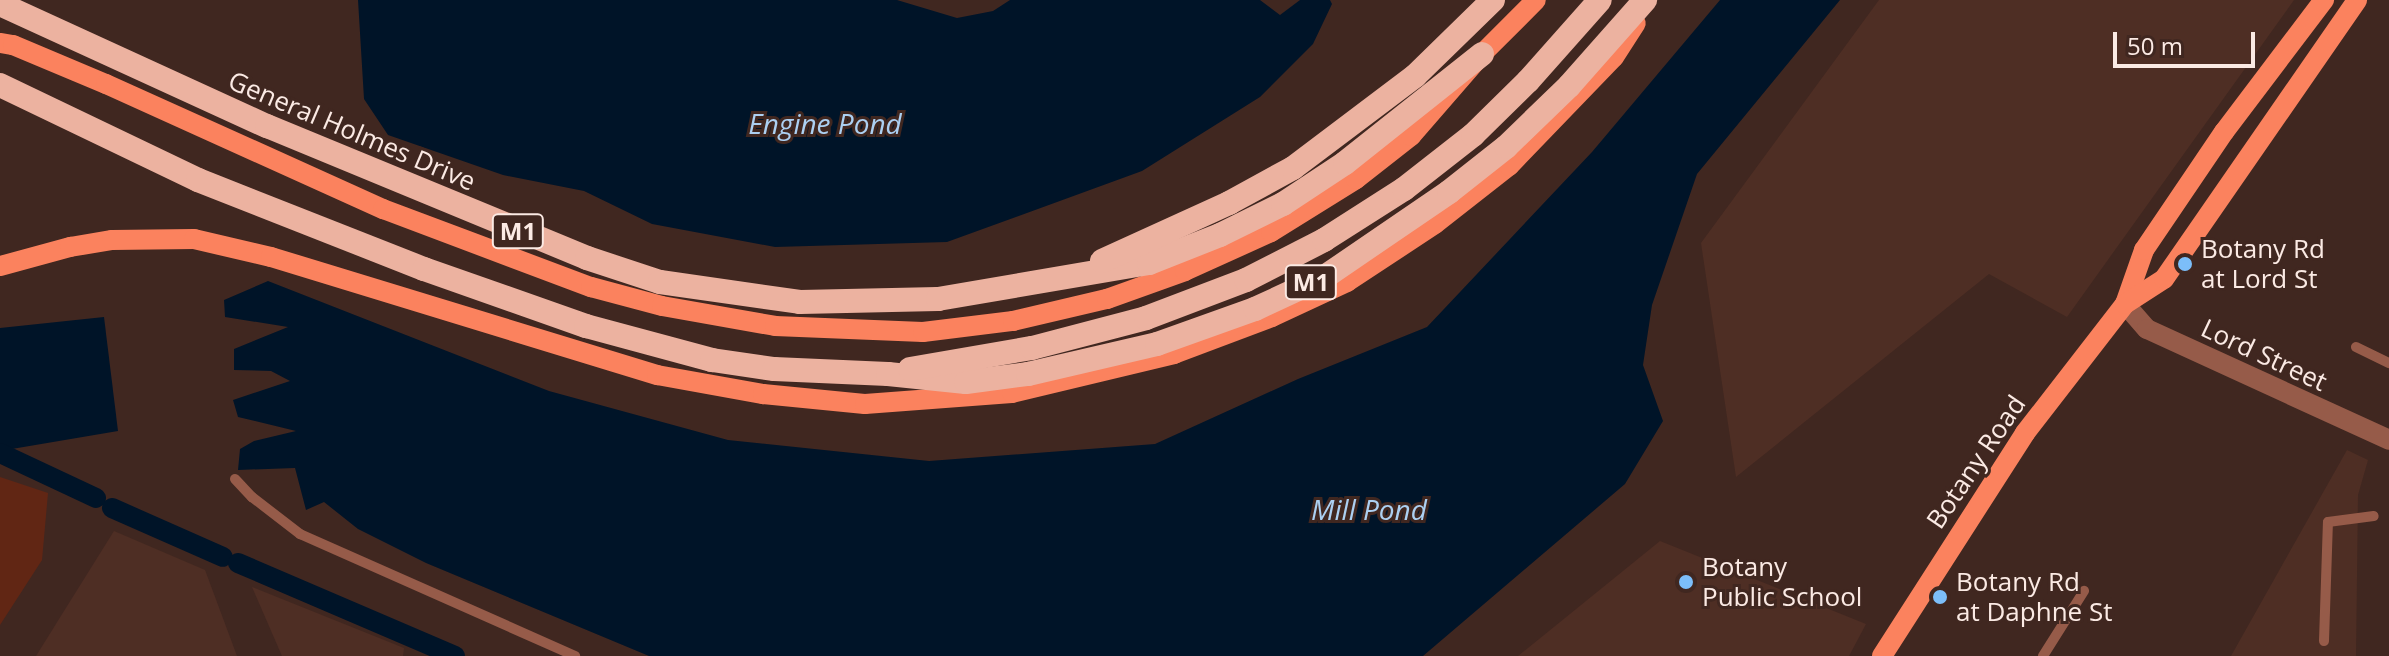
<!DOCTYPE html>
<style>
body{margin:0}
#map{position:relative;width:2389px;height:656px;overflow:hidden;background:#402720;font-family:"Open Sans",sans-serif}
div>[style]{position:absolute}
.built>*{inset:0;background:#4e2e24}
.green>*{inset:0;background:#612614}
.water>*{inset:0;background:#001428}
.canal>*{height:20px;margin:-10px;padding:0 10px;transform-origin:10px;border-radius:10px;background:#001428}
.service>*{height:10px;margin:-5px;padding:0 5px;transform-origin:5px;border-radius:5px;background:#965b49}
.minor>*{height:20px;margin:-10px;padding:0 10px;transform-origin:10px;border-radius:10px;background:#965b49}
.primary>*{height:20px;margin:-10px;padding:0 10px;transform-origin:10px;border-radius:10px;background:#fb825e}
.motorway>*{height:24px;margin:-12px;padding:0 12px;transform-origin:12px;border-radius:12px;background:#ecb2a0}
.dots>*{width:22px;height:22px;translate:-50% -50%;box-sizing:border-box;border:4px solid #402720;border-radius:50%}
span{translate:-50% -50%;white-space:nowrap;text-align:center;line-height:1.15;-webkit-text-stroke:6px #402720;paint-order:stroke}
.shield-label span{padding:2px 6px;background:#402720;border:2px solid;border-radius:6px;-webkit-text-stroke-width:0}
.shield-label{font-size:24px;color:#fbeae4;font-weight:700}
.street-label{font-size:26px;color:#fbeae4}
.poi-label{font-size:26px;color:#fbeae4}
.left{translate:0 -50%;text-align:left}
.water-label{font-size:28px;color:#acd0f2;font-style:italic}
.scale{position:absolute;left:2113px;top:32px;width:142px;height:36px;box-sizing:border-box;border:4px solid #fbeae4;border-top:0;padding-left:10px;font-size:24px;line-height:28px;white-space:nowrap;color:#fbeae4;-webkit-text-stroke:6px #402720;paint-order:stroke}
</style>
<div id="map">
<div class="built">
<i style="clip-path:polygon(1879px 0,2294px 0,2067px 317px,1989px 274px,1736px 477px,1701px 243px)"></i>
<i style="clip-path:polygon(2347px 450px,2368px 460px,2358px 495px,2356px 656px,2231px 656px)"></i>
<i style="clip-path:polygon(114px 531px,205px 570px,237px 656px,36px 656px)"></i>
<i style="clip-path:polygon(1660px 541px,1866px 624px,1849px 656px,1518px 656px)"></i>
<i style="clip-path:polygon(252px 587px,404px 648px,403px 656px,282px 656px)"></i>
</div>
<div class="green">
<i style="clip-path:polygon(0 477px,48px 493px,42px 560px,0 625px)"></i>
</div>
<div class="water">
<i style="clip-path:polygon(358px 0,897px 0,957px 18px,993px 11px,1010px 0,1260px 0,1280px 15px,1300px 0,1330px 0,1332px 4px,1313px 44px,1260px 97px,1142px 171px,947px 242px,775px 247px,652px 224px,584px 191px,503px 175px,388px 135px,364px 99px)"></i>
<i style="clip-path:polygon(1720px 0,1840px 0,1697px 174px,1652px 305px,1643px 365px,1663px 421px,1625px 484px,1423px 656px,649px 656px,426px 563px,358px 529px,324px 502px,306px 510px,295px 468px,238px 470px,240px 449px,254px 441px,296px 431px,238px 417px,233px 400px,290px 381px,271px 371px,234px 370px,234px 349px,288px 327px,225px 317px,224px 300px,268px 281px,549px 391px,728px 440px,929px 461px,1155px 444px,1298px 379px,1427px 327px,1592px 152px)"></i>
<i style="clip-path:polygon(104px 317px,118px 431px,0 451px,0 328px)"></i>
</div>
<div class="canal">
<i style="left:0;top:453px;width:106px;rotate:25.1deg"></i>
<i style="left:112px;top:508px;width:121px;rotate:23.8deg"></i>
<i style="left:238px;top:563px;width:236px;rotate:23.2deg"></i>
</div>
<div class="service">
<i style="left:2356px;top:347px;width:37px;rotate:26deg"></i>
<i style="left:235px;top:479px;width:25px;rotate:47deg"></i>
<i style="left:252px;top:497px;width:61px;rotate:37.6deg"></i>
<i style="left:300px;top:534px;width:301px;rotate:23.9deg"></i>
<i style="left:2324px;top:641px;width:119px;rotate:-88.1deg"></i>
<i style="left:2328px;top:522px;width:46px;rotate:-7.4deg"></i>
<i style="left:2043px;top:656px;width:77px;rotate:-57.8deg"></i>
</div>
<div class="minor">
<i style="left:2125px;top:304px;width:33px;rotate:49deg"></i>
<i style="left:2147px;top:329px;width:266px;rotate:24.6deg"></i>
</div>
<div class="primary">
<i style="left:0;top:43px;width:13px;rotate:9deg"></i>
<i style="left:13px;top:45px;width:101px;rotate:22.8deg"></i>
<i style="left:106px;top:84px;width:304px;rotate:24.3deg"></i>
<i style="left:383px;top:209px;width:222px;rotate:20.6deg"></i>
<i style="left:591px;top:287px;width:73px;rotate:15deg"></i>
<i style="left:662px;top:306px;width:115px;rotate:10deg"></i>
<i style="left:775px;top:326px;width:148px;rotate:2.3deg"></i>
<i style="left:923px;top:332px;width:91px;rotate:-7deg"></i>
<i style="left:1013px;top:321px;width:97px;rotate:-13.2deg"></i>
<i style="left:1107px;top:299px;width:83px;rotate:-19.7deg"></i>
<i style="left:1185px;top:271px;width:94px;rotate:-24.4deg"></i>
<i style="left:1271px;top:232px;width:100px;rotate:-31.9deg"></i>
<i style="left:1356px;top:179px;width:70px;rotate:-38deg"></i>
<i style="left:1411px;top:136px;width:108px;rotate:-49.1deg"></i>
<i style="left:1482px;top:54px;width:76px;rotate:-45deg"></i>
<i style="left:0;top:266px;width:73px;rotate:-15.2deg"></i>
<i style="left:70px;top:247px;width:43px;rotate:-9.5deg"></i>
<i style="left:112px;top:240px;width:82px;rotate:-0.7deg"></i>
<i style="left:194px;top:239px;width:79px;rotate:13.2deg"></i>
<i style="left:271px;top:257px;width:404px;rotate:17deg"></i>
<i style="left:657px;top:375px;width:108px;rotate:10.2deg"></i>
<i style="left:763px;top:394px;width:102px;rotate:5.6deg"></i>
<i style="left:865px;top:404px;width:147px;rotate:-4.3deg"></i>
<i style="left:1012px;top:393px;width:167px;rotate:-13.5deg"></i>
<i style="left:1174px;top:354px;width:105px;rotate:-20.7deg"></i>
<i style="left:1272px;top:317px;width:83px;rotate:-25deg"></i>
<i style="left:1347px;top:282px;width:105px;rotate:-33.4deg"></i>
<i style="left:1435px;top:224px;width:94px;rotate:-38.1deg"></i>
<i style="left:1509px;top:166px;width:151px;rotate:-46.1deg"></i>
<i style="left:1614px;top:57px;width:40px;rotate:-57.1deg"></i>
<i style="left:2125px;top:304px;width:57px;rotate:-70.6deg"></i>
<i style="left:2144px;top:250px;width:143px;rotate:-55.9deg"></i>
<i style="left:2224px;top:132px;width:166px;rotate:-52.9deg"></i>
<i style="left:1882px;top:656px;width:265px;rotate:-57.3deg"></i>
<i style="left:2025px;top:433px;width:163px;rotate:-52.2deg"></i>
<i style="left:2125px;top:304px;width:46px;rotate:-32.7deg"></i>
<i style="left:2164px;top:279px;width:339px;rotate:-55.3deg"></i>
</div>
<div class="motorway">
<i style="left:0;top:4px;width:294px;rotate:24.6deg"></i>
<i style="left:267px;top:126px;width:346px;rotate:22.4deg"></i>
<i style="left:587px;top:258px;width:77px;rotate:18.2deg"></i>
<i style="left:660px;top:282px;width:141px;rotate:8.1deg"></i>
<i style="left:800px;top:302px;width:138px;rotate:-1.2deg"></i>
<i style="left:938px;top:299px;width:214px;rotate:-9.7deg"></i>
<i style="left:1149px;top:263px;width:76px;rotate:-21.5deg"></i>
<i style="left:1220px;top:235px;width:70px;rotate:-26.2deg"></i>
<i style="left:1283px;top:204px;width:74px;rotate:-33.5deg"></i>
<i style="left:1345px;top:163px;width:175px;rotate:-38.5deg"></i>
<i style="left:0;top:85px;width:220px;rotate:25.6deg"></i>
<i style="left:198px;top:180px;width:243px;rotate:21.5deg"></i>
<i style="left:424px;top:269px;width:172px;rotate:19.4deg"></i>
<i style="left:586px;top:326px;width:131px;rotate:15.1deg"></i>
<i style="left:712px;top:360px;width:63px;rotate:8.3deg"></i>
<i style="left:774px;top:369px;width:114px;rotate:2.5deg"></i>
<i style="left:888px;top:374px;width:78px;rotate:5.9deg"></i>
<i style="left:966px;top:382px;width:63px;rotate:-7.4deg"></i>
<i style="left:1028px;top:374px;width:132px;rotate:-13.1deg"></i>
<i style="left:1157px;top:344px;width:104px;rotate:-19.7deg"></i>
<i style="left:1255px;top:309px;width:78px;rotate:-24.9deg"></i>
<i style="left:1326px;top:276px;width:149px;rotate:-34.3deg"></i>
<i style="left:1449px;top:192px;width:73px;rotate:-38.3deg"></i>
<i style="left:1506px;top:147px;width:88px;rotate:-44.1deg"></i>
<i style="left:1569px;top:86px;width:115px;rotate:-48.5deg"></i>
<i style="left:1102px;top:261px;width:140px;rotate:-24.5deg"></i>
<i style="left:1229px;top:203px;width:73px;rotate:-28.7deg"></i>
<i style="left:1293px;top:168px;width:153px;rotate:-37deg"></i>
<i style="left:1415px;top:76px;width:109px;rotate:-44.3deg"></i>
<i style="left:910px;top:369px;width:124px;rotate:-9.8deg"></i>
<i style="left:1032px;top:348px;width:118px;rotate:-14.7deg"></i>
<i style="left:1146px;top:318px;width:107px;rotate:-20.8deg"></i>
<i style="left:1246px;top:280px;width:88px;rotate:-27.1deg"></i>
<i style="left:1324px;top:240px;width:95px;rotate:-32.5deg"></i>
<i style="left:1404px;top:189px;width:88px;rotate:-38deg"></i>
<i style="left:1473px;top:135px;width:77px;rotate:-44.5deg"></i>
<i style="left:1528px;top:81px;width:108px;rotate:-48.4deg"></i>
</div>
<div class="dots">
<i style="left:2185px;top:264px;background:#7cbef9"></i>
<i style="left:1686px;top:582px;background:#7cbef9"></i>
<i style="left:1940px;top:597px;background:#7cbef9"></i>
</div>
<div class="shield-label">
<span style="left:518px;top:231px">M1</span>
<span style="left:1311px;top:282px">M1</span>
</div>
<div class="street-label">
<span style="left:352px;top:131px;rotate:23deg">General Holmes Drive</span>
<span style="left:2264px;top:355px;rotate:25deg">Lord Street</span>
<span style="left:1976px;top:462px;rotate:-56deg">Botany Road</span>
</div>
<div class="poi-label">
<span class="left" style="left:2201px;top:264px">Botany Rd<br>at Lord St</span>
<span class="left" style="left:1702px;top:582px">Botany<br>Public School</span>
<span class="left" style="left:1956px;top:597px">Botany Rd<br>at Daphne St</span>
</div>
<div class="water-label">
<span style="left:825px;top:123px">Engine Pond</span>
<span style="left:1369px;top:509px">Mill Pond</span>
</div>
<div class="scale">50 m</div>
</div>
